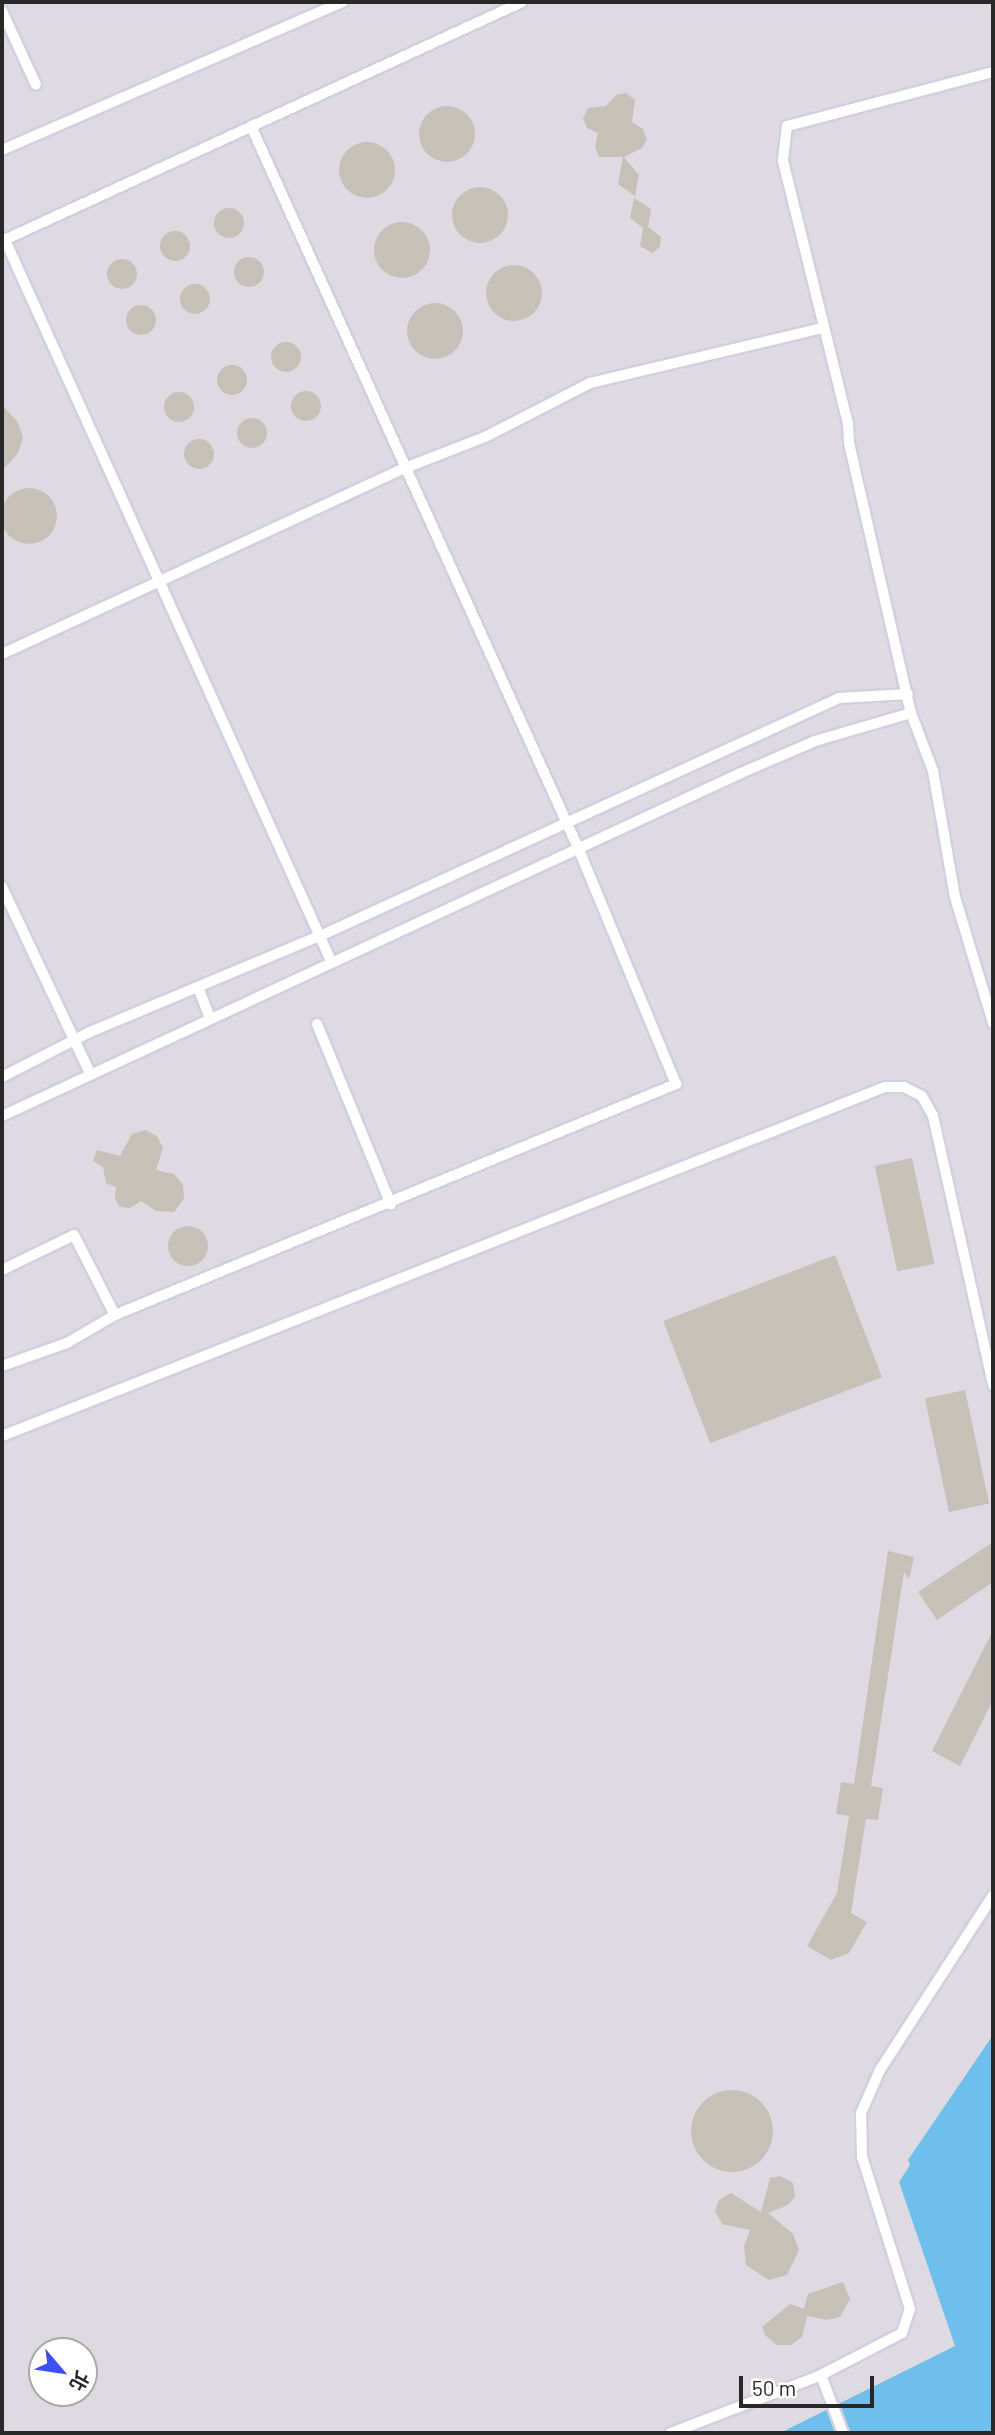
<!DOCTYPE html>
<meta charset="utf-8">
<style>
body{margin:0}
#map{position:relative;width:995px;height:2435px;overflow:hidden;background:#eae4d9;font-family:Barlow,"Noto Sans TC",sans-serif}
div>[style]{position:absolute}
.industrial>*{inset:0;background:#dddae2}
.water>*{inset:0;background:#6ebfeb}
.building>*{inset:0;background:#c5c1b9;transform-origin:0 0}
.round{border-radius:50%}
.roads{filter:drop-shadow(2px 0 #cfd1e1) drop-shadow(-2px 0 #cfd1e1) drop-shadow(0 2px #cfd1e1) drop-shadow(0 -2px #cfd1e1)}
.lane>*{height:10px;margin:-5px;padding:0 5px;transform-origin:5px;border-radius:5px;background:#fff}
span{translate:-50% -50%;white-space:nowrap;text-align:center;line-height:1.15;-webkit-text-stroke:5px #fff;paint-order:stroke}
.frame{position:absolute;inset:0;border:4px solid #282828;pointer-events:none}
.north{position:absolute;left:28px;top:2337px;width:70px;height:70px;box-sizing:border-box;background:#fff;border:2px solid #a9a9a9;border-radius:50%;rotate:119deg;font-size:19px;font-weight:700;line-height:28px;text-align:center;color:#282828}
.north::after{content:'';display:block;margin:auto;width:24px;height:32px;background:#3c4ff5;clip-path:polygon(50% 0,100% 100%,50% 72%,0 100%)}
.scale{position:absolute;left:739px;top:2376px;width:135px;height:32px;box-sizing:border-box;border:4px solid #282828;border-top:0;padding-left:9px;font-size:21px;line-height:24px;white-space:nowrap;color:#282828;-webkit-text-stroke:5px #fff;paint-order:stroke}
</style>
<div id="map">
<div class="industrial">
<i style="clip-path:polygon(evenodd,2px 2px,993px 2px,993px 2035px,899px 2182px,985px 2433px,2px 2433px,2px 2px,42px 2351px,84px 2351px,84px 2393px,42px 2393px,42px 2351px)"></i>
</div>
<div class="water">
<i style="clip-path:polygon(993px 2035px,993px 2433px,780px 2433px,955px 2346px,899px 2182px,910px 2165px,908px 2160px)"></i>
</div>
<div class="building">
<i style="clip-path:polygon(626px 93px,635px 100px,632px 122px,643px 129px,647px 139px,642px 148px,624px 157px,639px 175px,635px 196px,618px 184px,623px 157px,599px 157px,595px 147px,598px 133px,587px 128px,583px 118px,588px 108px,606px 106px,616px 95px)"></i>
<i class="round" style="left:419px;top:106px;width:56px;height:56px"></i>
<i class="round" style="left:339px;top:142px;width:56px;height:56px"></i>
<i class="round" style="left:452px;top:187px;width:56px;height:56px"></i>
<i style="clip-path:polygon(634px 198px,651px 209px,648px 227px,661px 237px,660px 247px,652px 253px,640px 246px,643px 228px,630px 218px)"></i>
<i class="round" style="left:214px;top:208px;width:30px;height:30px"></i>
<i class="round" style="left:374px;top:222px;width:56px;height:56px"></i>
<i class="round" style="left:160px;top:231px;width:30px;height:30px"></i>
<i class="round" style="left:234px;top:257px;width:30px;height:30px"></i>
<i class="round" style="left:107px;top:259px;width:30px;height:30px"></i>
<i class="round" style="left:486px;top:265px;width:56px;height:56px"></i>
<i class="round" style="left:180px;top:284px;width:30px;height:30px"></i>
<i class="round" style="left:407px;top:303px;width:56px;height:56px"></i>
<i class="round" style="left:126px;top:305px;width:30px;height:30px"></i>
<i class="round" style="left:271px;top:342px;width:30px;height:30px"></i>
<i class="round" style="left:217px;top:365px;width:30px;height:30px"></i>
<i class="round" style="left:291px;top:391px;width:30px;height:30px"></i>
<i class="round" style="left:164px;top:392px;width:30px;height:30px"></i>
<i style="clip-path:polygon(2px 405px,17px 421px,23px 437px,18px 453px,2px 471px)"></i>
<i class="round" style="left:237px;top:418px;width:30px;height:30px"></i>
<i class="round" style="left:184px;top:439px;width:30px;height:30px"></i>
<i class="round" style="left:1px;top:488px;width:56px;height:56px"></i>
<i style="clip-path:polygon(145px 1130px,157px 1136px,163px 1148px,156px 1170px,174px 1174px,183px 1185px,184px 1199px,174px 1212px,156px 1211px,141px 1201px,130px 1208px,120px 1207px,115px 1199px,116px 1187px,106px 1183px,103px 1167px,93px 1161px,97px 1150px,120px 1156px,132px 1134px)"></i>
<i style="left:912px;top:1158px;width:108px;height:38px;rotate:78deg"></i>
<i class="round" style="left:168px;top:1226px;width:40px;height:40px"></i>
<i style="left:835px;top:1255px;width:131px;height:184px;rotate:69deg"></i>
<i style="left:965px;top:1390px;width:116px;height:41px;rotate:78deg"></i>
<i style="clip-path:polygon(993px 1542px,993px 1582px,937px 1620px,918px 1592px)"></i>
<i style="clip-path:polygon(888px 1551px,914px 1557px,909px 1579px,904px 1572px,871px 1786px,883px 1788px,878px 1820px,866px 1819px,851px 1913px,867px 1922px,849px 1953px,831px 1960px,807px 1946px,837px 1893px,849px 1816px,836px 1814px,841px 1782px,854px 1784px)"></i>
<i style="clip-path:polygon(993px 1630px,993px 1700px,960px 1766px,932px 1751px)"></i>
<i class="round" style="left:691px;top:2090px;width:82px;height:82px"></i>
<i style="clip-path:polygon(780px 2176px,793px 2183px,795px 2197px,788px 2205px,768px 2213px,793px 2234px,799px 2250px,787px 2275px,769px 2280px,746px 2265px,744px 2246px,750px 2230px,722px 2224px,715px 2211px,719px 2200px,731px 2193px,761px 2212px,770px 2178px)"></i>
<i style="clip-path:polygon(843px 2282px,850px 2299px,840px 2317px,827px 2320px,807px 2316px,802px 2337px,791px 2345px,777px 2345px,766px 2336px,762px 2327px,790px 2304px,804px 2309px,808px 2294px)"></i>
</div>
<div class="roads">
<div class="lane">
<i style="left:2px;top:11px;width:81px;rotate:65.3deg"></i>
<i style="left:993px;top:72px;width:213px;rotate:165.3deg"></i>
<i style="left:787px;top:126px;width:35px;rotate:97deg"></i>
<i style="left:783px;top:161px;width:270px;rotate:76.1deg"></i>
<i style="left:848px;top:423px;width:20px;rotate:87deg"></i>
<i style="left:849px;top:443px;width:277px;rotate:77.1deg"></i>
<i style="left:911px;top:713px;width:62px;rotate:69.2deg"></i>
<i style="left:933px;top:771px;width:128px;rotate:80.1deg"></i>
<i style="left:955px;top:897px;width:132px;rotate:73.2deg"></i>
<i style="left:2px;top:150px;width:372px;rotate:-23.5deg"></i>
<i style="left:5px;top:240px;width:791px;rotate:65.67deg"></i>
<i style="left:2px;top:241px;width:572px;rotate:-24.68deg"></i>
<i style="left:2px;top:654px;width:444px;rotate:-24.8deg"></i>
<i style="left:405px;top:468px;width:88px;rotate:-21.3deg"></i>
<i style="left:487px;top:436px;width:116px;rotate:-27.2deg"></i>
<i style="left:590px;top:383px;width:239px;rotate:-13.3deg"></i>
<i style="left:2px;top:887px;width:206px;rotate:64.7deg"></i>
<i style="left:198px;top:987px;width:34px;rotate:69deg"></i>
<i style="left:317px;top:1024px;width:195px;rotate:67.7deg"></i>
<i style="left:2px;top:1077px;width:99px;rotate:-27.1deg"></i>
<i style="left:90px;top:1032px;width:249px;rotate:-22.7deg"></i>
<i style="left:320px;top:936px;width:571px;rotate:-24.63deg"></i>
<i style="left:839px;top:698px;width:69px;rotate:-3.3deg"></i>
<i style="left:2px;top:1116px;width:815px;rotate:-24.9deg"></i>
<i style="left:741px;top:773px;width:81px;rotate:-23.4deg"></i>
<i style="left:815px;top:741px;width:100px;rotate:-16.3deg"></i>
<i style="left:2px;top:1270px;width:80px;rotate:-25.9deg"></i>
<i style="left:74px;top:1235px;width:90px;rotate:62.9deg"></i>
<i style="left:2px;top:1366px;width:69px;rotate:-19.5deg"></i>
<i style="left:67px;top:1343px;width:56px;rotate:-30.3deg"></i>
<i style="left:115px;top:1315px;width:607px;rotate:-22.38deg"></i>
<i style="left:676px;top:1084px;width:251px;rotate:-112.5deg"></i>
<i style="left:580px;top:852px;width:797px;rotate:-114.38deg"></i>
<i style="left:2px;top:1436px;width:949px;rotate:-21.57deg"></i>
<i style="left:885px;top:1087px;width:19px"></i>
<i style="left:904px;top:1087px;width:20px;rotate:27deg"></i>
<i style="left:922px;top:1096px;width:23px;rotate:61deg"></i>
<i style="left:933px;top:1116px;width:276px;rotate:77.4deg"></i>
<i style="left:671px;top:2433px;width:161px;rotate:-21.1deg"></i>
<i style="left:843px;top:2433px;width:62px;rotate:-110.8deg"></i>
<i style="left:821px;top:2375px;width:91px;rotate:-27.4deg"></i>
<i style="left:902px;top:2333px;width:25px;rotate:-72deg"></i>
<i style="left:910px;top:2309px;width:159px;rotate:-107.5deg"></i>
<i style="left:862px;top:2157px;width:44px;rotate:-91.3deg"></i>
<i style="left:861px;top:2113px;width:47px;rotate:-66.2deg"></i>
<i style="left:880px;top:2070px;width:208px;rotate:-57.1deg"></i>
</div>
</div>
<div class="frame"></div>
<div class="north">北</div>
<div class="scale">50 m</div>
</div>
